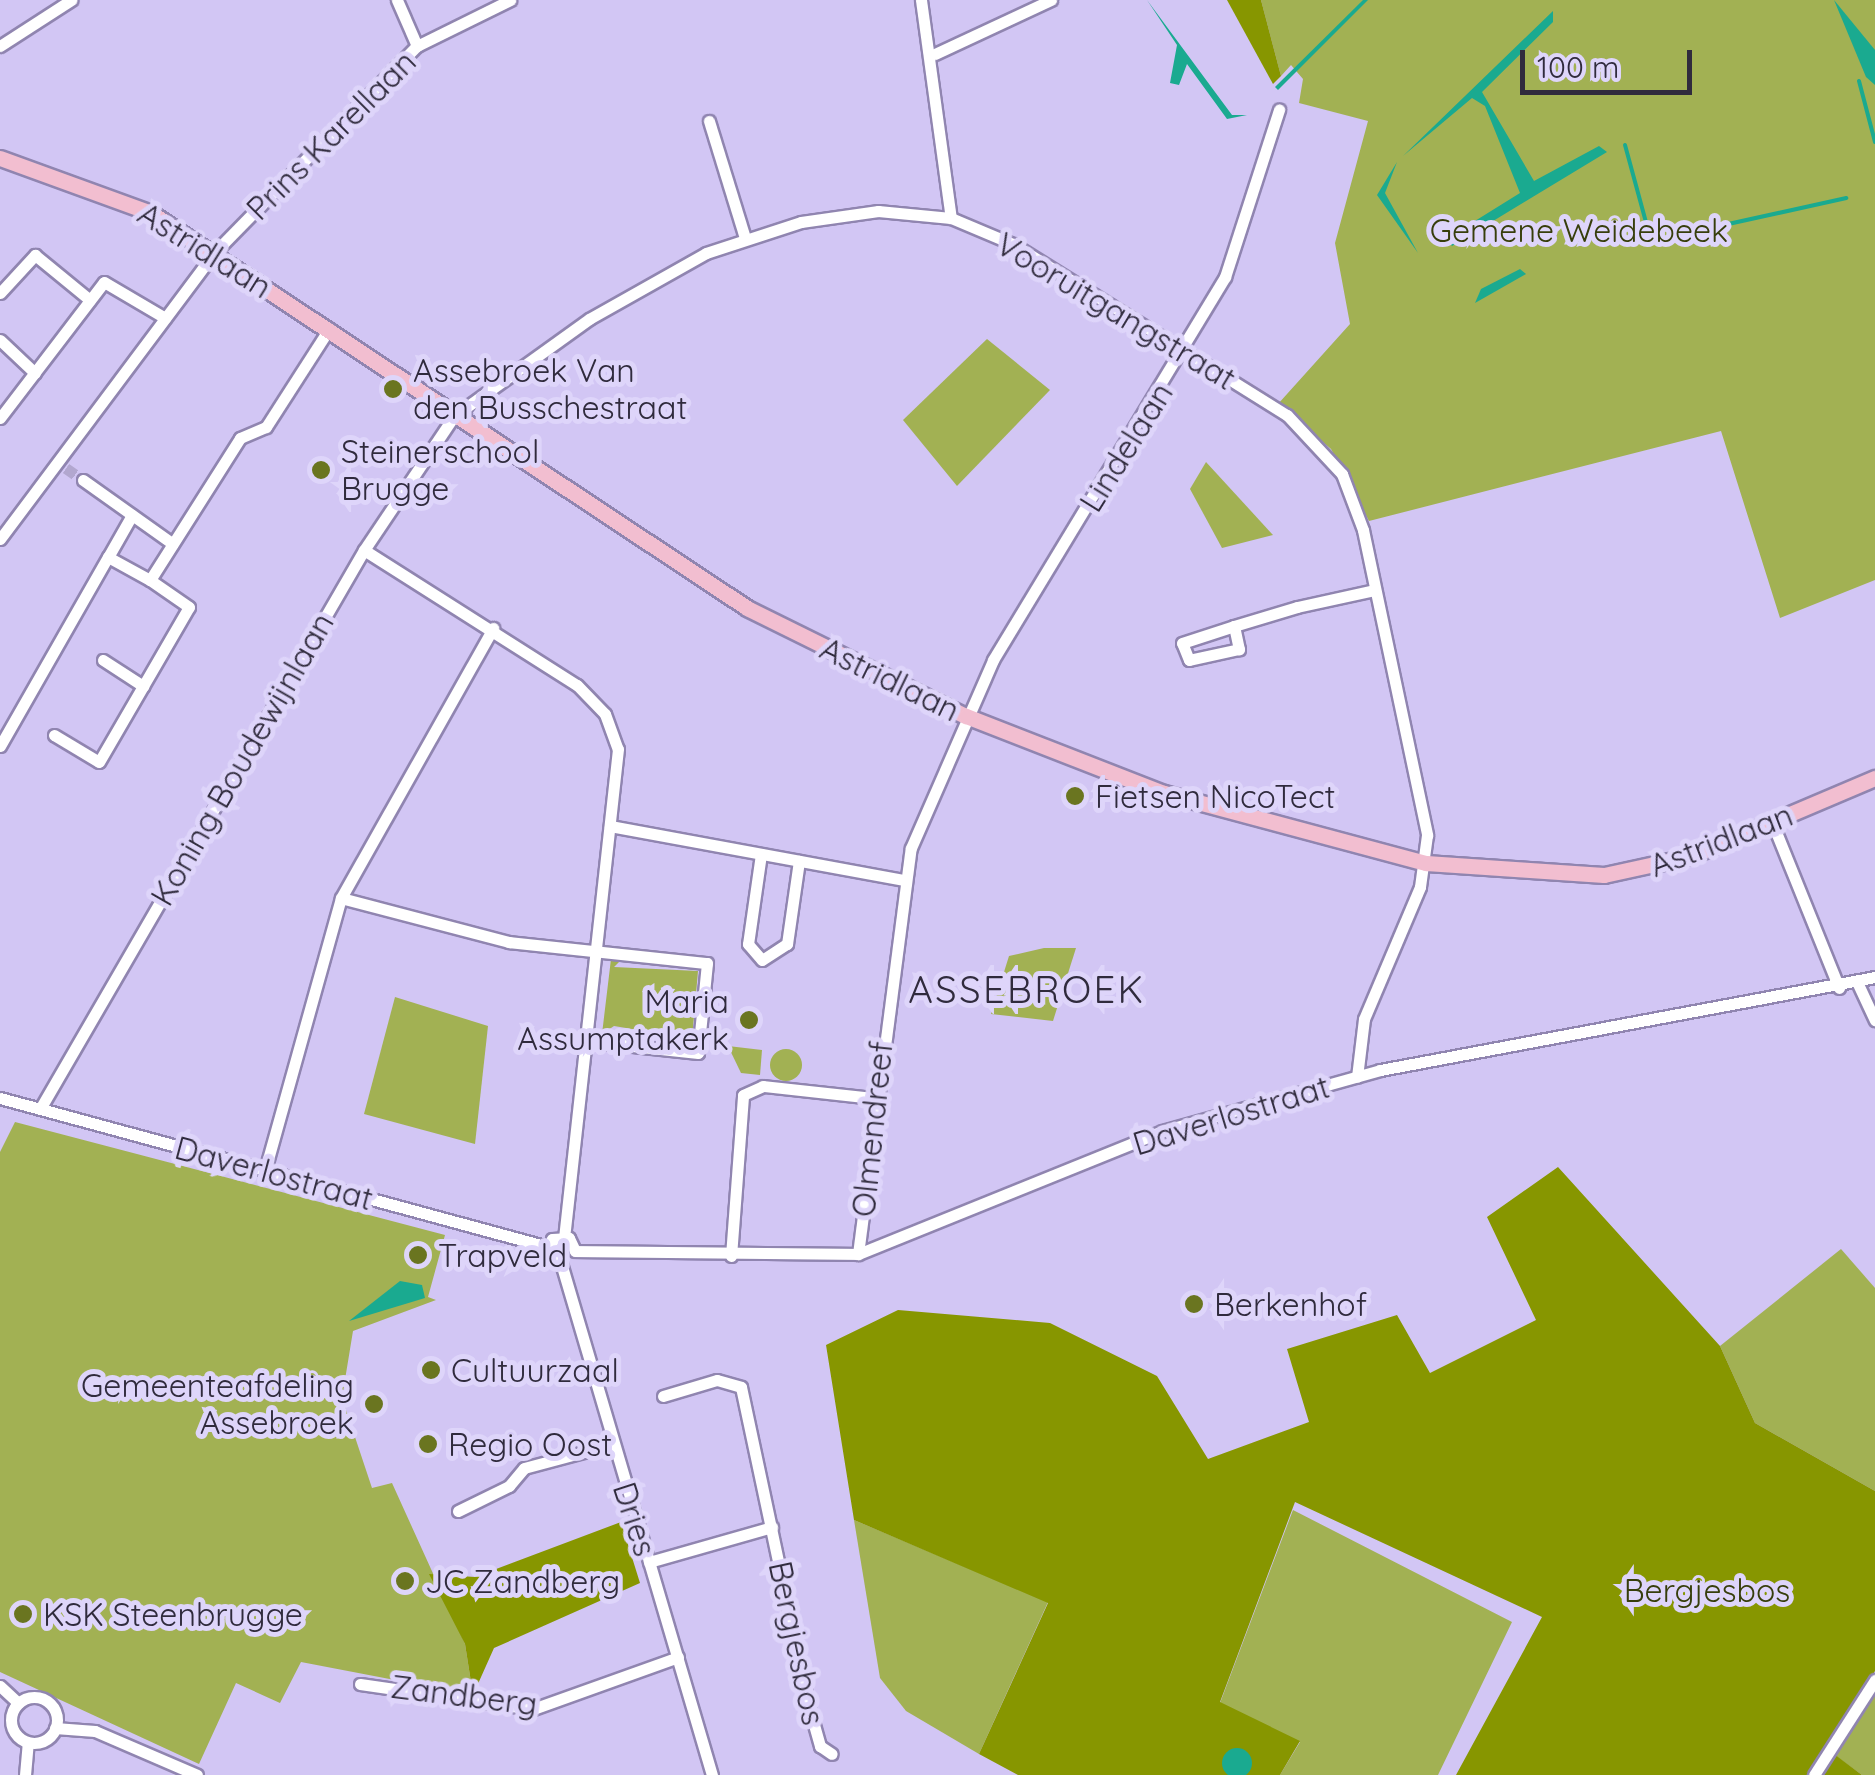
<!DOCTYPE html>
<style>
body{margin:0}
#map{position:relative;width:1875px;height:1775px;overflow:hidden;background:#d2c6f4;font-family:Quicksand,sans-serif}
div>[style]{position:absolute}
.green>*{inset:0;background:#a2b153}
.round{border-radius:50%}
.forest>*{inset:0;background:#879600}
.water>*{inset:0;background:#1aaa90}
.stream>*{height:4px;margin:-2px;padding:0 2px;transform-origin:2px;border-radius:2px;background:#1aaa90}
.minor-tunnel>*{height:11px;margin-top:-5.5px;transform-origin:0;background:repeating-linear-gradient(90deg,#b2a7cf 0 11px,transparent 0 16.5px)}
.roads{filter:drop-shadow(2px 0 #9085b0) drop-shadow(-2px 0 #9085b0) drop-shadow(0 2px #9085b0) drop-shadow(0 -2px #9085b0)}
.minor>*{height:11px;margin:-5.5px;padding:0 5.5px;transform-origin:5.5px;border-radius:5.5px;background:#fff}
.minor>.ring{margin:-5.5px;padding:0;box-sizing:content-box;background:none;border:11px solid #fff;border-radius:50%}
.major>*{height:15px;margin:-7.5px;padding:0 7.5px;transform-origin:7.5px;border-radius:7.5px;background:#f2bed0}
.dots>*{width:28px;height:28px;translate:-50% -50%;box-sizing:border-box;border:5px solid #ded5fa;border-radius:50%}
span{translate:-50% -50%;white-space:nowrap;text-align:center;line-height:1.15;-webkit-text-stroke:10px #ded5fa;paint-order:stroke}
.street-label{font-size:32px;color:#302b3d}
.park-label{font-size:32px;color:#373e0b}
.poi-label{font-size:32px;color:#302b3d}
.left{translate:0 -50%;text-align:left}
.right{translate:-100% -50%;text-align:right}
.quarter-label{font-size:38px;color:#302b3d;letter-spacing:2.5px}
.scale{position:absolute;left:1520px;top:50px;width:172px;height:45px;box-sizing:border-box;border:5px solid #302b3d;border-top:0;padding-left:12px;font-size:30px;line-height:35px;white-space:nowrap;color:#302b3d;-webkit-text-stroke:8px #ded5fa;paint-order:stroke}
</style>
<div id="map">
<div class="green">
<i style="clip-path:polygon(1261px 0,1875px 0,1875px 580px,1780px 618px,1721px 431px,1369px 521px,1331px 449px,1278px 404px,1350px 324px,1335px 243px,1368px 121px,1299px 103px,1303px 79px,1291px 65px,1281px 76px)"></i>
<i style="clip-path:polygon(987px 339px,1050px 390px,957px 486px,903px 420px)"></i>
<i style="clip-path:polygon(1206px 462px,1273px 535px,1222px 548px,1190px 489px)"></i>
<i style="clip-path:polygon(1044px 948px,1076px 948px,1053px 1021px,991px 1014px,1009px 956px)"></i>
<i style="clip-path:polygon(611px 959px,621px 960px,614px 967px,698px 971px,692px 1039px,614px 1026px,602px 1034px)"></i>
<i style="clip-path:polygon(395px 997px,488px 1026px,475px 1144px,364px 1114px)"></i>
<i style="clip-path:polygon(728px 1046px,762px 1050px,760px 1075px,741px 1073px)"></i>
<i class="round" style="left:770px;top:1049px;width:32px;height:32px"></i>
<i style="clip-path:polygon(15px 1122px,445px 1235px,428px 1297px,436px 1300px,353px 1331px,342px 1398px,372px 1488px,392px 1483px,465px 1644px,473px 1695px,301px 1662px,280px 1703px,236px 1683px,199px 1764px,0 1672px,0 1152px)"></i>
<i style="clip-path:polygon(1841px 1249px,1875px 1288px,1875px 1491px,1755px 1423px,1720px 1346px)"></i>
<i style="clip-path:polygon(1293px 1510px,1512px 1622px,1438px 1775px,1280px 1775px,1300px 1742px,1220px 1703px)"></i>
<i style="clip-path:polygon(854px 1520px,1048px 1602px,979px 1754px,906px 1711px,880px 1678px)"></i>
<i style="clip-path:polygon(1875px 1687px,1875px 1775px,1862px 1775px,1833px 1754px)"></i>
</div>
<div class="forest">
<i style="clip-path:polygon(1227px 0,1261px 0,1281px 76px,1273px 84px)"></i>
<i style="clip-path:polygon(1558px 1167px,1720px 1346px,1755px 1423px,1875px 1491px,1875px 1671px,1826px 1748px,1862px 1775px,1456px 1775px,1542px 1617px,1295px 1502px,1220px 1702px,1300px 1741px,1280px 1775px,1018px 1775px,979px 1754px,1048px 1603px,854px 1520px,826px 1345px,898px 1310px,1050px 1323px,1157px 1376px,1208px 1459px,1309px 1422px,1287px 1349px,1397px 1315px,1430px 1373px,1536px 1320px,1487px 1217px)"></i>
<i style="clip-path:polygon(621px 1522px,640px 1583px,494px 1648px,473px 1695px,465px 1644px,429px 1574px,475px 1577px)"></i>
</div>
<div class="water">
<i style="clip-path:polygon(1147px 0,1232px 115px,1247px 115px,1227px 119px,1187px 64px,1179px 85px,1170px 83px,1177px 45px)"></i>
<i style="clip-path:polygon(1363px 0,1368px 0,1278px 90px,1275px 87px)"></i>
<i style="clip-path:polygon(1834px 0,1875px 50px,1875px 85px,1866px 77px)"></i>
<i style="clip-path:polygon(1553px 11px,1553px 22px,1482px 92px,1534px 181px,1599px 146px,1607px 152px,1452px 246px,1446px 239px,1520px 193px,1485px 106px,1472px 98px,1403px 156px)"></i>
<i style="clip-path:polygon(1397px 162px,1385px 193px,1418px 253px,1377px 195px)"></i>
<i style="clip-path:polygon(1520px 269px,1526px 274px,1475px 303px,1481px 289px)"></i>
<i style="clip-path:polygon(400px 1281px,422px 1285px,425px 1298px,349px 1321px)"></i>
<i class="round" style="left:1222px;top:1748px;width:30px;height:30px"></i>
</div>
<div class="stream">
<i style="left:1859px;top:81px;width:63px;rotate:75.3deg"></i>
<i style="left:1625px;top:145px;width:99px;rotate:74.8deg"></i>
<i style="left:1651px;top:241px;width:200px;rotate:-12.4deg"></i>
</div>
<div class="minor-tunnel">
<i style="left:66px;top:468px;width:21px;rotate:35deg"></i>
</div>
<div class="roads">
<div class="minor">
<i style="left:397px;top:0;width:50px;rotate:66.5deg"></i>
<i style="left:921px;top:0;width:220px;rotate:82.2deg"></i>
<i style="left:0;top:46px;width:85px;rotate:-32.9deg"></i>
<i style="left:935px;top:54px;width:128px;rotate:-25deg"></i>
<i style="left:709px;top:121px;width:122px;rotate:72.9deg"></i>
<i style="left:0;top:293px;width:52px;rotate:-47.4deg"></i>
<i style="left:35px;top:255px;width:71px;rotate:39.3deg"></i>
<i style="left:0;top:340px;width:48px;rotate:43.3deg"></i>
<i style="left:0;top:418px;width:171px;rotate:-52.6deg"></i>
<i style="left:104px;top:282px;width:71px;rotate:30.5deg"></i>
<i style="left:83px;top:480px;width:110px;rotate:35.4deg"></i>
<i style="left:132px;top:515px;width:48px;rotate:119.7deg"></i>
<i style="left:108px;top:557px;width:48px;rotate:28.7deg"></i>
<i style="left:0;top:539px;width:356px;rotate:-53.2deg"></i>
<i style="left:213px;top:254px;width:291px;rotate:-45.6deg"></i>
<i style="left:417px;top:46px;width:104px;rotate:-26.3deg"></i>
<i style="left:364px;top:550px;width:252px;rotate:32.4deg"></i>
<i style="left:577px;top:685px;width:40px;rotate:46deg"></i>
<i style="left:605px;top:714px;width:37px;rotate:70deg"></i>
<i style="left:618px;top:749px;width:490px;rotate:96.3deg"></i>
<i style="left:1234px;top:626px;width:24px;rotate:78deg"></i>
<i style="left:1239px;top:649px;width:51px;rotate:167.6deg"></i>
<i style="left:1189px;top:660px;width:18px;rotate:-112deg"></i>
<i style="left:1182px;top:643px;width:55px;rotate:-18.1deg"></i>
<i style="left:1234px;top:626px;width:66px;rotate:-16.8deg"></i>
<i style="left:1297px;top:607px;width:80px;rotate:-12.3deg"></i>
<i style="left:103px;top:660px;width:48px;rotate:33deg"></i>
<i style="left:54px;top:735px;width:52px;rotate:31deg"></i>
<i style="left:99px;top:762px;width:179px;rotate:-59.9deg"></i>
<i style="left:189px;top:607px;width:47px;rotate:-145.3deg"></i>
<i style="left:150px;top:580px;width:168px;rotate:-57.6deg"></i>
<i style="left:240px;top:438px;width:28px;rotate:-23deg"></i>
<i style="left:266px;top:427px;width:117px;rotate:-57.3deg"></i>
<i style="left:0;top:746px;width:218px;rotate:-60.3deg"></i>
<i style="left:1772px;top:822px;width:179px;rotate:68deg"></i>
<i style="left:610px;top:826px;width:298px;rotate:10.4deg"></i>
<i style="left:761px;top:854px;width:91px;rotate:98.2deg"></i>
<i style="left:748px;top:944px;width:21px;rotate:49deg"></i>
<i style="left:762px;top:960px;width:30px;rotate:-33deg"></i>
<i style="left:787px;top:944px;width:84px;rotate:-81.8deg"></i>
<i style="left:341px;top:898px;width:174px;rotate:14.7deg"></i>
<i style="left:509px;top:942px;width:199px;rotate:6.1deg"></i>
<i style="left:707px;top:963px;width:90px;rotate:95.7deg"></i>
<i style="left:698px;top:1053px;width:113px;rotate:-173.9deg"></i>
<i style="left:1858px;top:984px;width:40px;rotate:65deg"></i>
<i style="left:0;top:1098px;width:568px;rotate:15.21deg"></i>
<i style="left:40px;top:1109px;width:646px;rotate:-59.9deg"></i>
<i style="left:364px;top:550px;width:161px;rotate:-56.1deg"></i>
<i style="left:454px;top:416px;width:166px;rotate:-35.7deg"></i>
<i style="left:589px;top:319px;width:134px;rotate:-29.4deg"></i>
<i style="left:706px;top:253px;width:100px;rotate:-18.1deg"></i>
<i style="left:801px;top:222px;width:78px;rotate:-8.1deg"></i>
<i style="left:878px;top:211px;width:73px;rotate:5.5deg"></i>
<i style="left:951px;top:218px;width:67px;rotate:22.8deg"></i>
<i style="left:1013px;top:244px;width:323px;rotate:32deg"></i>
<i style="left:1287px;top:415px;width:81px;rotate:47deg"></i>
<i style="left:1342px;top:474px;width:60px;rotate:69.4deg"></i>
<i style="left:1363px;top:530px;width:312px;rotate:78.1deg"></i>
<i style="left:1427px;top:835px;width:52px;rotate:97.7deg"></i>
<i style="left:1420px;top:887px;width:143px;rotate:113deg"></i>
<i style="left:1364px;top:1019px;width:58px;rotate:96.9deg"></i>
<i style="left:265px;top:1170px;width:282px;rotate:-74.4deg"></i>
<i style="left:341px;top:898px;width:310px;rotate:-60.6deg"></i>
<i style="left:575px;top:1251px;width:283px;rotate:0.6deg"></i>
<i style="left:858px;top:1254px;width:328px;rotate:-22deg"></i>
<i style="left:1162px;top:1131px;width:226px;rotate:-15.6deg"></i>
<i style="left:1380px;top:1070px;width:504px;rotate:-10.64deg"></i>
<i style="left:858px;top:1254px;width:409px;rotate:-82.6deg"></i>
<i style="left:911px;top:848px;width:205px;rotate:-66.4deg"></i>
<i style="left:993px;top:660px;width:448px;rotate:-58.8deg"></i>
<i style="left:1225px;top:277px;width:176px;rotate:-72.1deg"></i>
<i style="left:731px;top:1256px;width:161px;rotate:-85.7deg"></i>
<i style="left:743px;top:1095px;width:22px;rotate:-24deg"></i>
<i style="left:763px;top:1086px;width:112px;rotate:6.2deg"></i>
<i style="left:561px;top:1263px;width:534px;rotate:73.57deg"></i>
<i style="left:561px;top:1263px;width:14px;rotate:-150deg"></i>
<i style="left:549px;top:1256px;width:17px;rotate:-80deg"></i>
<i style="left:552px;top:1239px;width:17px;rotate:-3deg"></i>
<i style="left:569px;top:1238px;width:14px;rotate:65deg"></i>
<i style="left:663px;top:1396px;width:56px;rotate:-16.5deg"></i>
<i style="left:717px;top:1380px;width:25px;rotate:16deg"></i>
<i style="left:741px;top:1387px;width:327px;rotate:78deg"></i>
<i style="left:809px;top:1707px;width:41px;rotate:74.2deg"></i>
<i style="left:820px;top:1746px;width:14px;rotate:34deg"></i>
<i style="left:458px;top:1511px;width:57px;rotate:-26.1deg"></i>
<i style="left:509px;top:1486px;width:23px;rotate:-50deg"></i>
<i style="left:524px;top:1468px;width:89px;rotate:-15deg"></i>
<i style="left:649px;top:1562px;width:128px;rotate:-15.9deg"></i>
<i style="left:360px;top:1684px;width:175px;rotate:8.2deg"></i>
<i style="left:533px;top:1709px;width:154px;rotate:-19.7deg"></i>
<i style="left:0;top:1686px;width:25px;rotate:43deg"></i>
<i class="ring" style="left:11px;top:1697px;width:35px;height:35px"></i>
<i style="left:55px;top:1728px;width:40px;rotate:4.3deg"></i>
<i style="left:95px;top:1731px;width:111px;rotate:23.3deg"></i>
<i style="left:25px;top:1775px;width:32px;rotate:-85deg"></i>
<i style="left:1814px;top:1775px;width:113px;rotate:-57.3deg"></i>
</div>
<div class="major">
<i style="left:0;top:158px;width:161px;rotate:20deg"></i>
<i style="left:151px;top:213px;width:715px;rotate:33.53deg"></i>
<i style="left:747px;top:608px;width:244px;rotate:26.3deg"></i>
<i style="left:966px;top:716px;width:212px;rotate:21.3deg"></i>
<i style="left:1164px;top:793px;width:271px;rotate:15deg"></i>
<i style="left:1426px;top:863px;width:178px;rotate:3.9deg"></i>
<i style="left:1604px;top:875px;width:89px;rotate:-12.3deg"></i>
<i style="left:1691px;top:856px;width:200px;rotate:-23deg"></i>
</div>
</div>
<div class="dots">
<i style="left:393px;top:389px;background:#6a7520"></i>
<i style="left:321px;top:470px;background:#6a7520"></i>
<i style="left:1075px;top:796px;background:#6a7520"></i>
<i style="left:749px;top:1020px;background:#6a7520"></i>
<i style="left:418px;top:1255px;background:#6a7520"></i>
<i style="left:1194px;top:1304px;background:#6a7520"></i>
<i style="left:431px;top:1370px;background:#6a7520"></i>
<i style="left:374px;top:1404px;background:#6a7520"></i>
<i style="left:428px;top:1444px;background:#6a7520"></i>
<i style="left:405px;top:1581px;background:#6a7520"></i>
<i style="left:23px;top:1614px;background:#6a7520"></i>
</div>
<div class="street-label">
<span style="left:331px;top:135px;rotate:-45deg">Prins Karellaan</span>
<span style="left:205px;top:250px;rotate:32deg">Astridlaan</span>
<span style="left:1116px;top:311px;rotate:31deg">Vooruitgangstraat</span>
<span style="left:1126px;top:447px;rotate:-58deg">Lindelaan</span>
<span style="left:890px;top:679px;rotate:26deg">Astridlaan</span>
<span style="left:242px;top:759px;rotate:-60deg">Koning Boudewijnlaan</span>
<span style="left:1721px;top:840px;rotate:-21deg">Astridlaan</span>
<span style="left:1231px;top:1115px;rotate:-17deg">Daverlostraat</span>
<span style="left:872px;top:1129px;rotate:-84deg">Olmendreef</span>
<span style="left:274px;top:1173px;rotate:15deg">Daverlostraat</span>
<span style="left:635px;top:1519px;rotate:72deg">Dries</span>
<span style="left:797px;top:1643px;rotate:78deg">Bergjesbos</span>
<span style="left:464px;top:1695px;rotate:7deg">Zandberg</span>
</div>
<div class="park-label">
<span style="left:1579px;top:230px">Gemene Weidebeek</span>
<span style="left:1707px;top:1590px">Bergjesbos</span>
</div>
<div class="poi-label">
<span class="left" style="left:413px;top:389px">Assebroek Van<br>den Busschestraat</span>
<span class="left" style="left:341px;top:470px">Steinerschool<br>Brugge</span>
<span class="left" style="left:1095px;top:796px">Fietsen NicoTect</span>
<span class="right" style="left:729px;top:1020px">Maria<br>Assumptakerk</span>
<span class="left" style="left:438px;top:1255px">Trapveld</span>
<span class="left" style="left:1214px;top:1304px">Berkenhof</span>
<span class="left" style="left:451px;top:1370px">Cultuurzaal</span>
<span class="right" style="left:354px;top:1404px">Gemeenteafdeling<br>Assebroek</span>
<span class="left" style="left:448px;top:1444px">Regio Oost</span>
<span class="left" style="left:425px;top:1581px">JC Zandberg</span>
<span class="left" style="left:43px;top:1614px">KSK Steenbrugge</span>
</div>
<div class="quarter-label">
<span style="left:1027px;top:990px">ASSEBROEK</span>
</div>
<div class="scale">100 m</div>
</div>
